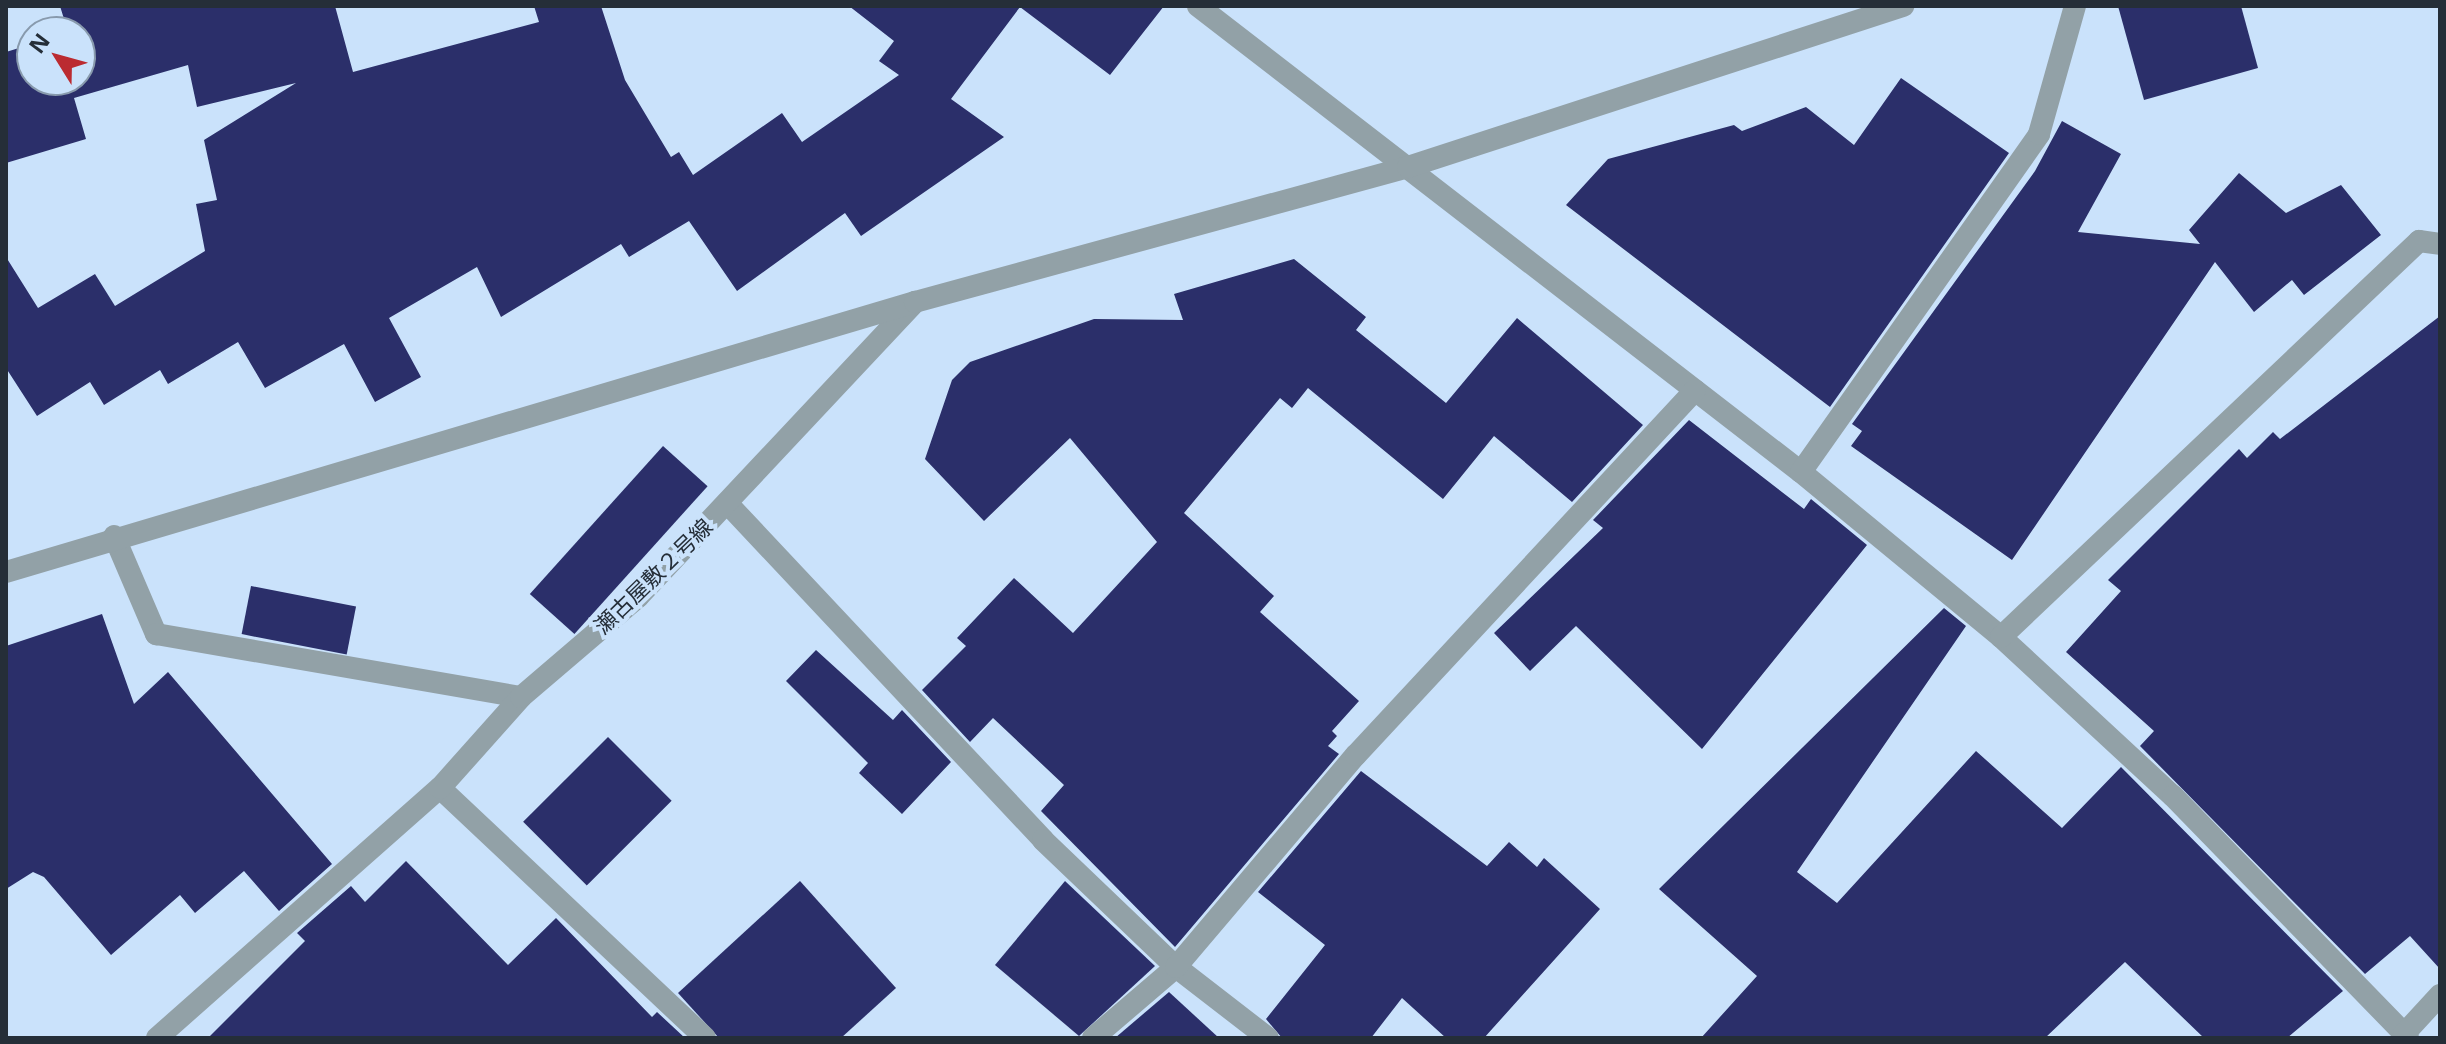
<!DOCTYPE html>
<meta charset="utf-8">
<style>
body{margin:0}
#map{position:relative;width:2446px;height:1044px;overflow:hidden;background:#cae2fb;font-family:"Open Sans","Noto Sans JP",sans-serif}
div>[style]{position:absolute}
.building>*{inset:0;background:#2b2f6a;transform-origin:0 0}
.minor>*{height:22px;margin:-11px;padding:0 11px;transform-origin:11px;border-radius:11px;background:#92a1a7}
.tertiary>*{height:22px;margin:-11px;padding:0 11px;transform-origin:11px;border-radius:11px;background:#92a1a7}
span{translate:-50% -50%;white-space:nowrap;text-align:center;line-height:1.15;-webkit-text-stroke:8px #cae2fb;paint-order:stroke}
.street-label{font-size:22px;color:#252e38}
.frame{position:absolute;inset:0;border:8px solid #252e38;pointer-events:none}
.north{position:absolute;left:16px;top:16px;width:80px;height:80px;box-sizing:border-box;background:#cae2fb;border:2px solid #889aad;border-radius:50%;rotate:307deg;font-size:22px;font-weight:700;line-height:32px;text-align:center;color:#252e38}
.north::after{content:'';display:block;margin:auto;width:28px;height:36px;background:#bb2b31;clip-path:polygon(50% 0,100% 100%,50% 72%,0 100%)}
</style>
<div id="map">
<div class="building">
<i style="clip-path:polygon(60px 6px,335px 6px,353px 72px,539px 22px,534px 6px,601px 6px,625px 80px,671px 157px,679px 152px,693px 175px,782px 113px,802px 142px,899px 75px,879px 61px,894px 41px,849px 6px,1164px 6px,1110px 75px,1020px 7px,951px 99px,1004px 137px,861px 236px,845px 213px,737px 291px,689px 221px,629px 257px,621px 244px,501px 317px,477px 267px,389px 318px,421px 377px,375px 402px,344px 344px,265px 388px,238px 342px,168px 384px,160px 370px,104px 405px,90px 382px,37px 416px,6px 368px,6px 257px,38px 308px,95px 274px,115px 306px,205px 251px,196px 204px,217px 200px,204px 140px,296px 83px,197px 107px,188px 65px,74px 98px,86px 139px,6px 163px,6px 52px,32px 44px,32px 80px,80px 80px,80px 32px,68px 32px)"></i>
<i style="clip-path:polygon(2118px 6px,2241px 6px,2258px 68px,2144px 100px)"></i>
<i style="clip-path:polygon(1901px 78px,2009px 153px,1830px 407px,1566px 205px,1608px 159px,1734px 125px,1742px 131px,1806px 107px,1854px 145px)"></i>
<i style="clip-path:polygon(2062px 121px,2121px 154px,2078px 232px,2200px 244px,2189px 230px,2239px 173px,2286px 213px,2341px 185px,2381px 235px,2304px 295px,2292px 280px,2254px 312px,2215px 262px,2012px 560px,1851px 446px,1862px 431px,1852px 424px,2035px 171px)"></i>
<i style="clip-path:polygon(1294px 259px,1366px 317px,1356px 330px,1446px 403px,1517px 318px,1643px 425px,1572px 502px,1494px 436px,1443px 499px,1308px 388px,1292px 408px,1280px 398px,1184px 513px,1274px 596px,1260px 612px,1359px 701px,1332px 731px,1337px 736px,1328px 746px,1339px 754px,1175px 947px,1041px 811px,1064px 785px,993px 718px,970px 742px,922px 690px,966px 646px,957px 638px,1014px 578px,1073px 633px,1157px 542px,1070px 438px,984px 521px,925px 459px,952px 380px,970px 362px,1094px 319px,1183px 320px,1174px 294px)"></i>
<i style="clip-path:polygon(2440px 316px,2440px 969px,2410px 936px,2365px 974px,2140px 746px,2154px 731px,2066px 652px,2121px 591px,2108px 580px,2239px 449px,2247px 458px,2273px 432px,2280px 439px)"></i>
<i style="clip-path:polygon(1689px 420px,1804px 509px,1811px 499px,1867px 545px,1702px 749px,1576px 626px,1530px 671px,1494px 633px,1603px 528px,1593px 520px)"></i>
<i style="left:663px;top:446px;width:60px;height:199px;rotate:42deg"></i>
<i style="left:251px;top:586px;width:107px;height:49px;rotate:11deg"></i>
<i style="clip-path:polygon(1944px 608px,1966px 626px,1797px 872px,1837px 903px,1976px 751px,2062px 828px,2121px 767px,2343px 991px,2287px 1038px,2204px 1038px,2125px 962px,2045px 1038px,1701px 1038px,1757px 976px,1659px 889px)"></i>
<i style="clip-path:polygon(102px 614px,134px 704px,168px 672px,332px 864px,279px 911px,244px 871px,195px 913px,180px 895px,111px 955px,44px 877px,33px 872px,6px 889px,6px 646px)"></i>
<i style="clip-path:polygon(816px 650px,893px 720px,902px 710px,951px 762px,902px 814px,859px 773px,868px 763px,786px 681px)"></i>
<i style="left:608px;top:737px;width:90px;height:120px;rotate:45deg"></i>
<i style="clip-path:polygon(1361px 771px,1487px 866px,1509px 842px,1537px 867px,1544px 858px,1600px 909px,1484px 1038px,1446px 1038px,1402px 998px,1371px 1038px,1282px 1038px,1266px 1019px,1325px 945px,1258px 892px)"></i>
<i style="clip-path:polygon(406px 861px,508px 965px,556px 918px,652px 1017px,657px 1012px,685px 1038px,208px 1038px,305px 941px,297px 933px,351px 886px,365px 902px)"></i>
<i style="clip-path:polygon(800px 881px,896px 988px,841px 1038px,719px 1038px,678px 993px)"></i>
<i style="clip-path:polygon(1065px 881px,1155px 966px,1079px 1036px,995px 965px)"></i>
<i style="clip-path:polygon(1169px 992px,1219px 1038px,1115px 1038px)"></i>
</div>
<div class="minor">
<i style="left:1198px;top:6px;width:762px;rotate:37.7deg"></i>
<i style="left:1801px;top:472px;width:259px;rotate:39.5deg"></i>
<i style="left:2001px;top:637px;width:234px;rotate:42.8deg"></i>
<i style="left:2173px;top:796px;width:337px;rotate:45.8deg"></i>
<i style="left:1801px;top:472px;width:413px;rotate:-54.8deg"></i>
<i style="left:2039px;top:134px;width:133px;rotate:-74.3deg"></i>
<i style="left:727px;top:503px;width:462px;rotate:46.8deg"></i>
<i style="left:1043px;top:840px;width:184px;rotate:43.7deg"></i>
<i style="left:1176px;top:967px;width:116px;rotate:37.7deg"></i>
<i style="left:114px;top:536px;width:107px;rotate:66.8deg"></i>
<i style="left:156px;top:634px;width:370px;rotate:9.8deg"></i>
<i style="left:2001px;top:637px;width:576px;rotate:-43.45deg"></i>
<i style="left:2419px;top:241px;width:21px;rotate:8deg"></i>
<i style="left:440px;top:788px;width:364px;rotate:43.3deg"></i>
<i style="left:2404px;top:1034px;width:53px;rotate:-47.3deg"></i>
<i style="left:157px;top:1038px;width:378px;rotate:-41.5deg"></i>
<i style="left:440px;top:788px;width:122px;rotate:-48.3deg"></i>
<i style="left:521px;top:697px;width:154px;rotate:-40.5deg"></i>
<i style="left:638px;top:597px;width:405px;rotate:-46.8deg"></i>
<i style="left:1093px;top:1038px;width:109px;rotate:-40.5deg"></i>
<i style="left:1176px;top:967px;width:278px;rotate:-49.7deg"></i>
<i style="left:1356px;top:755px;width:498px;rotate:-47.1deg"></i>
</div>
<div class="tertiary">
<i style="left:6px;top:572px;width:948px;rotate:-16.54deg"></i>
<i style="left:915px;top:302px;width:511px;rotate:-15.31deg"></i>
<i style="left:1408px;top:167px;width:521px;rotate:-18.02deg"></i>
</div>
<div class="street-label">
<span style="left:653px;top:576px;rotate:-44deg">瀬古屋敷２号線</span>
</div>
<div class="frame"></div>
<div class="north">N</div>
</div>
